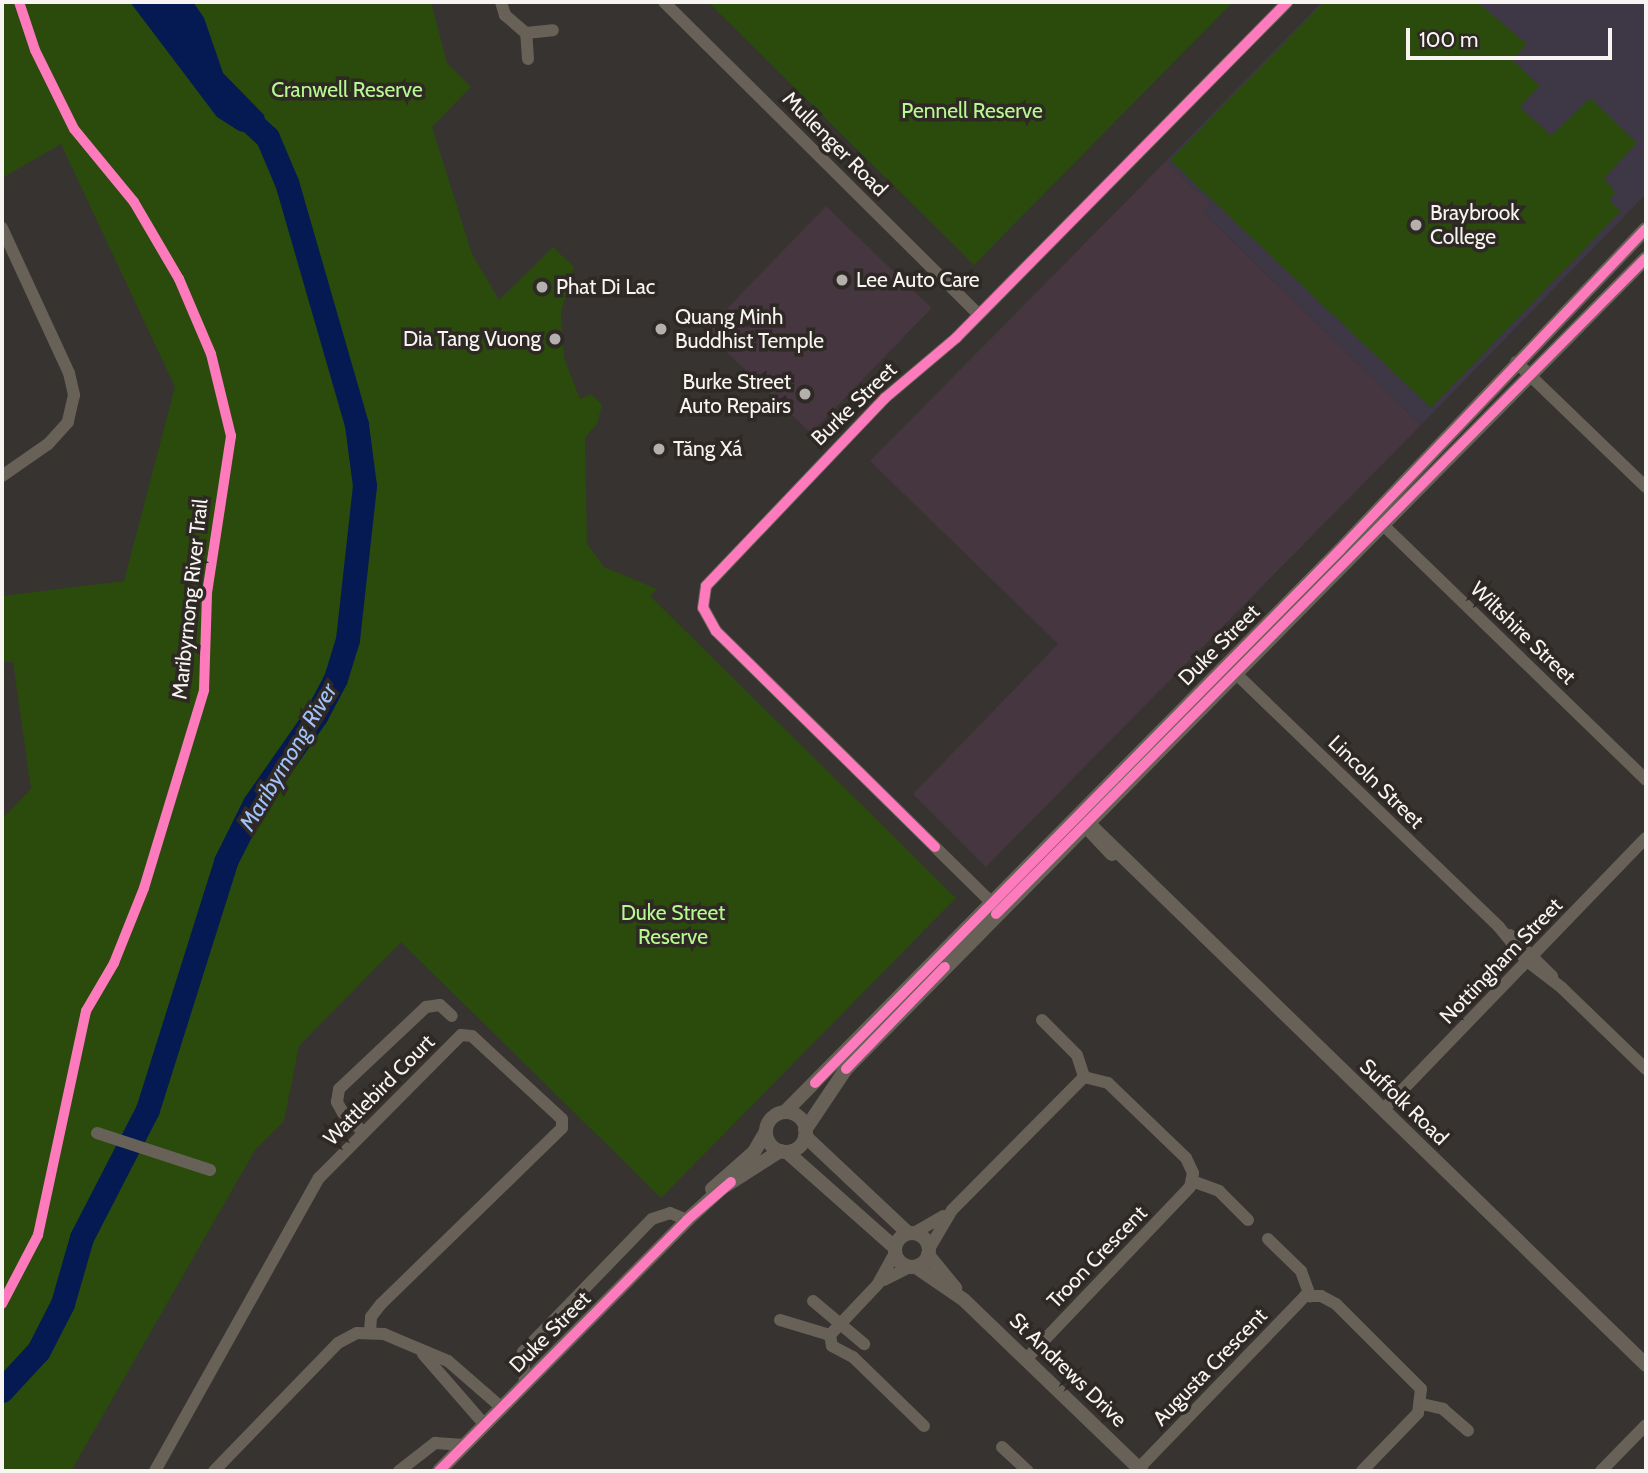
<!DOCTYPE html>
<meta charset="utf-8">
<style>
body{margin:0}
#map{position:relative;width:1648px;height:1473px;overflow:hidden;background:#363330;font-family:Cabin,sans-serif}
div>[style]{position:absolute}
.industrial>*{inset:0;background:#453640;transform-origin:0 0}
.education>*{inset:0;background:#3e3746}
.green>*{inset:0;background:#2a4b0c}
.water>*{inset:0;background:#051a53}
.river>*{height:24px;margin:-12px;padding:0 12px;transform-origin:12px;border-radius:12px;background:#051a53}
.minor>*{height:12px;margin:-6px;padding:0 6px;transform-origin:6px;border-radius:6px;background:#686157}
.tertiary>*{height:14px;margin:-7px;padding:0 7px;transform-origin:7px;border-radius:7px;background:#686157}
.tertiary>.ring{margin:-7px;padding:0;box-sizing:content-box;background:none;border:14px solid #686157;border-radius:50%}
.cycleway>*{height:10px;margin:-5px;padding:0 5px;transform-origin:5px;border-radius:5px;background:#fd7abc}
.dots>*{width:19px;height:19px;translate:-50% -50%;box-sizing:border-box;border:4px solid #2e2924;border-radius:50%}
span{translate:-50% -50%;white-space:nowrap;text-align:center;line-height:1.15;-webkit-text-stroke:7px #2e2924;paint-order:stroke}
.park-label{font-size:21px;color:#b7f891}
.street-label{font-size:21px;color:#f7f4f1}
.poi-label{font-size:21px;color:#f7f4f1}
.left{translate:0 -50%;text-align:left}
.right{translate:-100% -50%;text-align:right}
.water-label{font-size:23px;color:#a0c1fa;font-style:italic}
.frame{position:absolute;inset:0;border:4px solid #f7f4f1;pointer-events:none}
.scale{position:absolute;left:1406px;top:28px;width:206px;height:32px;box-sizing:border-box;border:4px solid #f7f4f1;border-top:0;padding-left:9px;font-size:21px;line-height:24px;white-space:nowrap;color:#f7f4f1;-webkit-text-stroke:5px #2e2924;paint-order:stroke}
</style>
<div id="map">
<div class="industrial">
<i style="clip-path:polygon(1166px 161px,1211px 205px,1204px 213px,1421px 425px,986px 867px,913px 794px,1058px 644px,870px 461px)"></i>
<i style="left:826px;top:206px;width:147px;height:174px;rotate:44deg"></i>
</div>
<div class="education">
<i style="clip-path:polygon(1322px 2px,1646px 2px,1646px 194px,1421px 425px,1204px 213px,1211px 205px,1166px 161px)"></i>
</div>
<div class="green">
<i style="clip-path:polygon(2px 2px,158px 2px,267px 137px,264px 115px,223px 73px,204px 18px,193px 2px,431px 2px,447px 63px,471px 87px,432px 127px,472px 254px,499px 300px,553px 247px,574px 267px,561px 312px,564px 358px,580px 399px,591px 394px,602px 405px,597px 424px,585px 437px,587px 544px,604px 567px,657px 589px,650px 596px,956px 898px,661px 1198px,401px 942px,299px 1046px,284px 1121px,255px 1150px,71px 1471px,2px 1471px,2px 819px,31px 789px,13px 662px,2px 662px,2px 596px,124px 581px,175px 387px,61px 144px,2px 178px)"></i>
<i style="clip-path:polygon(708px 2px,1233px 2px,974px 265px)"></i>
<i style="clip-path:polygon(1324px 2px,1477px 2px,1527px 44px,1512px 60px,1540px 86px,1520px 107px,1551px 136px,1590px 98px,1637px 143px,1604px 178px,1615px 192px,1609px 201px,1621px 211px,1431px 408px,1170px 160px)"></i>
</div>
<div class="water">
<i style="clip-path:polygon(130px 2px,193px 2px,204px 18px,223px 73px,264px 115px,268px 138px,239px 131px,217px 117px)"></i>
</div>
<div class="river">
<i style="left:2px;top:1391px;width:54px;rotate:-47.2deg"></i>
<i style="left:39px;top:1351px;width:53px;rotate:-62.9deg"></i>
<i style="left:63px;top:1304px;width:69px;rotate:-73.9deg"></i>
<i style="left:82px;top:1238px;width:144px;rotate:-62.7deg"></i>
<i style="left:148px;top:1110px;width:260px;rotate:-72.5deg"></i>
<i style="left:226px;top:862px;width:65px;rotate:-63.4deg"></i>
<i style="left:255px;top:804px;width:108px;rotate:-55.1deg"></i>
<i style="left:317px;top:715px;width:41px;rotate:-62.2deg"></i>
<i style="left:336px;top:679px;width:41px;rotate:-72.9deg"></i>
<i style="left:348px;top:640px;width:155px;rotate:-83.7deg"></i>
<i style="left:365px;top:486px;width:62px;rotate:-97.5deg"></i>
<i style="left:357px;top:425px;width:252px;rotate:-106.1deg"></i>
<i style="left:287px;top:183px;width:49px;rotate:-112.9deg"></i>
<i style="left:268px;top:138px;width:34px;rotate:-137deg"></i>
</div>
<div class="minor">
<i style="left:501px;top:2px;width:14px;rotate:73deg"></i>
<i style="left:505px;top:15px;width:28px;rotate:41deg"></i>
<i style="left:664px;top:2px;width:443px;rotate:44.8deg"></i>
<i style="left:528px;top:59px;width:26px;rotate:-94deg"></i>
<i style="left:526px;top:33px;width:27px;rotate:-6deg"></i>
<i style="left:2px;top:228px;width:160px;rotate:65.2deg"></i>
<i style="left:69px;top:373px;width:23px;rotate:77deg"></i>
<i style="left:74px;top:395px;width:28px;rotate:103deg"></i>
<i style="left:68px;top:422px;width:30px;rotate:132deg"></i>
<i style="left:48px;top:444px;width:56px;rotate:145.2deg"></i>
<i style="left:1516px;top:362px;width:180px;rotate:43.9deg"></i>
<i style="left:1378px;top:520px;width:373px;rotate:44.1deg"></i>
<i style="left:1229px;top:667px;width:375px;rotate:43.9deg"></i>
<i style="left:1499px;top:927px;width:44px;rotate:50.5deg"></i>
<i style="left:1527px;top:961px;width:44px;rotate:37.6deg"></i>
<i style="left:1562px;top:988px;width:117px;rotate:44deg"></i>
<i style="left:998px;top:909px;width:396px;rotate:-135.4deg"></i>
<i style="left:716px;top:631px;width:26px;rotate:-119deg"></i>
<i style="left:703px;top:608px;width:22px;rotate:-82deg"></i>
<i style="left:706px;top:586px;width:260px;rotate:-46.4deg"></i>
<i style="left:885px;top:398px;width:93px;rotate:-40.2deg"></i>
<i style="left:956px;top:338px;width:472px;rotate:-45.4deg"></i>
<i style="left:1510px;top:935px;width:59px;rotate:44.3deg"></i>
<i style="left:1042px;top:1020px;width:49px;rotate:45deg"></i>
<i style="left:1077px;top:1055px;width:23px;rotate:72deg"></i>
<i style="left:1383px;top:1110px;width:378px;rotate:-46deg"></i>
<i style="left:363px;top:1132px;width:28px;rotate:-136deg"></i>
<i style="left:343px;top:1113px;width:13px;rotate:-119deg"></i>
<i style="left:337px;top:1102px;width:13px;rotate:-81deg"></i>
<i style="left:339px;top:1089px;width:120px;rotate:-43.3deg"></i>
<i style="left:426px;top:1007px;width:14px;rotate:-8deg"></i>
<i style="left:440px;top:1005px;width:16px;rotate:43deg"></i>
<i style="left:97px;top:1133px;width:119px;rotate:18.1deg"></i>
<i style="left:1192px;top:1181px;width:29px;rotate:20deg"></i>
<i style="left:1219px;top:1191px;width:41px;rotate:45deg"></i>
<i style="left:914px;top:1233px;width:34px;rotate:-30deg"></i>
<i style="left:1268px;top:1239px;width:46px;rotate:44.1deg"></i>
<i style="left:1301px;top:1271px;width:27px;rotate:70deg"></i>
<i style="left:929px;top:1249px;width:45px;rotate:-59.5deg"></i>
<i style="left:952px;top:1210px;width:187px;rotate:-45.2deg"></i>
<i style="left:1084px;top:1077px;width:25px;rotate:14deg"></i>
<i style="left:1108px;top:1083px;width:108px;rotate:43.9deg"></i>
<i style="left:1186px;top:1158px;width:17px;rotate:65deg"></i>
<i style="left:1193px;top:1173px;width:14px;rotate:102deg"></i>
<i style="left:1190px;top:1187px;width:236px;rotate:133.6deg"></i>
<i style="left:895px;top:1253px;width:35px;rotate:119deg"></i>
<i style="left:878px;top:1284px;width:70px;rotate:133.3deg"></i>
<i style="left:830px;top:1335px;width:11px;rotate:80deg"></i>
<i style="left:832px;top:1346px;width:24px;rotate:28deg"></i>
<i style="left:853px;top:1357px;width:99px;rotate:44.2deg"></i>
<i style="left:884px;top:1280px;width:29px;rotate:-27deg"></i>
<i style="left:813px;top:1301px;width:67px;rotate:40.1deg"></i>
<i style="left:780px;top:1320px;width:52px;rotate:16.7deg"></i>
<i style="left:423px;top:1354px;width:94px;rotate:48.9deg"></i>
<i style="left:525px;top:1384px;width:32px;rotate:-94deg"></i>
<i style="left:523px;top:1352px;width:185px;rotate:-45.9deg"></i>
<i style="left:652px;top:1219px;width:19px;rotate:-18deg"></i>
<i style="left:670px;top:1213px;width:18px;rotate:22deg"></i>
<i style="left:1422px;top:1404px;width:22px;rotate:13deg"></i>
<i style="left:1443px;top:1409px;width:33px;rotate:41deg"></i>
<i style="left:1002px;top:1447px;width:35px;rotate:43deg"></i>
<i style="left:1139px;top:1468px;width:239px;rotate:-46deg"></i>
<i style="left:1305px;top:1296px;width:16px"></i>
<i style="left:1321px;top:1296px;width:17px;rotate:28deg"></i>
<i style="left:1336px;top:1304px;width:120px;rotate:45deg"></i>
<i style="left:1421px;top:1389px;width:24px;rotate:97deg"></i>
<i style="left:1418px;top:1413px;width:81px;rotate:134deg"></i>
<i style="left:155px;top:1471px;width:336px;rotate:-60.8deg"></i>
<i style="left:319px;top:1178px;width:202px;rotate:-45.2deg"></i>
<i style="left:461px;top:1035px;width:11px;rotate:5deg"></i>
<i style="left:472px;top:1036px;width:122px;rotate:42.7deg"></i>
<i style="left:562px;top:1119px;width:9px;rotate:90deg"></i>
<i style="left:562px;top:1128px;width:252px;rotate:135.8deg"></i>
<i style="left:381px;top:1304px;width:16px;rotate:128deg"></i>
<i style="left:371px;top:1317px;width:15px;rotate:94deg"></i>
<i style="left:214px;top:1471px;width:178px;rotate:-45.9deg"></i>
<i style="left:338px;top:1343px;width:21px;rotate:-28deg"></i>
<i style="left:357px;top:1333px;width:27px;rotate:2deg"></i>
<i style="left:384px;top:1334px;width:69px;rotate:22.9deg"></i>
<i style="left:448px;top:1361px;width:72px;rotate:41deg"></i>
<i style="left:399px;top:1471px;width:46px;rotate:-37.9deg"></i>
<i style="left:435px;top:1443px;width:30px;rotate:4deg"></i>
<i style="left:1601px;top:1471px;width:64px;rotate:-45.6deg"></i>
</div>
<div class="tertiary">
<i style="left:1083px;top:818px;width:785px;rotate:44.17deg"></i>
<i style="left:1079px;top:819px;width:48px;rotate:46.7deg"></i>
<i style="left:785px;top:1112px;width:790px;rotate:-45.36deg"></i>
<i style="left:1340px;top:550px;width:443px;rotate:-46.4deg"></i>
<i class="ring" style="left:766px;top:1112px;width:26px;height:26px"></i>
<i style="left:805px;top:1130px;width:73px;rotate:-56.1deg"></i>
<i style="left:846px;top:1069px;width:1139px;rotate:-45.39deg"></i>
<i style="left:805px;top:1136px;width:141px;rotate:43.3deg"></i>
<i style="left:787px;top:1152px;width:144px;rotate:41.6deg"></i>
<i style="left:712px;top:1189px;width:56px;rotate:-41.4deg"></i>
<i style="left:754px;top:1152px;width:24px;rotate:-60deg"></i>
<i class="ring" style="left:895px;top:1233px;width:20px;height:20px"></i>
<i style="left:928px;top:1255px;width:43px;rotate:50.7deg"></i>
<i style="left:916px;top:1267px;width:58px;rotate:34.5deg"></i>
<i style="left:964px;top:1300px;width:247px;rotate:43.9deg"></i>
<i style="left:439px;top:1471px;width:353px;rotate:-45.3deg"></i>
<i style="left:687px;top:1220px;width:47px;rotate:-42.4deg"></i>
<i style="left:722px;top:1188px;width:69px;rotate:-32.5deg"></i>
</div>
<div class="cycleway">
<i style="left:935px;top:847px;width:308px;rotate:-135.4deg"></i>
<i style="left:716px;top:631px;width:26px;rotate:-119deg"></i>
<i style="left:703px;top:608px;width:22px;rotate:-82deg"></i>
<i style="left:706px;top:586px;width:260px;rotate:-46.4deg"></i>
<i style="left:885px;top:398px;width:93px;rotate:-40.2deg"></i>
<i style="left:956px;top:338px;width:472px;rotate:-45.4deg"></i>
<i style="left:996px;top:914px;width:923px;rotate:-45.26deg"></i>
<i style="left:846px;top:1069px;width:142px;rotate:-45.9deg"></i>
<i style="left:815px;top:1083px;width:748px;rotate:-45.43deg"></i>
<i style="left:1340px;top:550px;width:443px;rotate:-46.4deg"></i>
<i style="left:2px;top:1304px;width:78px;rotate:-62.4deg"></i>
<i style="left:38px;top:1235px;width:229px;rotate:-77.9deg"></i>
<i style="left:86px;top:1011px;width:56px;rotate:-59.7deg"></i>
<i style="left:114px;top:963px;width:81px;rotate:-68.2deg"></i>
<i style="left:144px;top:888px;width:207px;rotate:-73.1deg"></i>
<i style="left:204px;top:690px;width:97px;rotate:-88.2deg"></i>
<i style="left:207px;top:593px;width:159px;rotate:-81.3deg"></i>
<i style="left:231px;top:436px;width:84px;rotate:-103.7deg"></i>
<i style="left:211px;top:354px;width:82px;rotate:-113.1deg"></i>
<i style="left:179px;top:279px;width:89px;rotate:-120.3deg"></i>
<i style="left:134px;top:202px;width:94px;rotate:-129.4deg"></i>
<i style="left:74px;top:129px;width:88px;rotate:-116.3deg"></i>
<i style="left:35px;top:50px;width:51px;rotate:-108.4deg"></i>
<i style="left:439px;top:1471px;width:353px;rotate:-45.3deg"></i>
<i style="left:687px;top:1220px;width:58px;rotate:-40.8deg"></i>
</div>
<div class="dots">
<i style="left:1416px;top:225px;background:#b3b0ad"></i>
<i style="left:842px;top:280px;background:#b3b0ad"></i>
<i style="left:542px;top:287px;background:#b3b0ad"></i>
<i style="left:661px;top:329px;background:#b3b0ad"></i>
<i style="left:555px;top:339px;background:#b3b0ad"></i>
<i style="left:805px;top:394px;background:#b3b0ad"></i>
<i style="left:659px;top:449px;background:#b3b0ad"></i>
</div>
<div class="park-label">
<span style="left:347px;top:90px">Cranwell Reserve</span>
<span style="left:972px;top:111px">Pennell Reserve</span>
<span style="left:673px;top:925px">Duke Street<br>Reserve</span>
</div>
<div class="street-label">
<span style="left:835px;top:144px;rotate:45deg">Mullenger Road</span>
<span style="left:854px;top:404px;rotate:-44deg">Burke Street</span>
<span style="left:190px;top:599px;rotate:-84deg">Maribyrnong River Trail</span>
<span style="left:1523px;top:633px;rotate:44deg">Wiltshire Street</span>
<span style="left:1219px;top:645px;rotate:-45deg">Duke Street</span>
<span style="left:1376px;top:782px;rotate:44deg">Lincoln Street</span>
<span style="left:1501px;top:961px;rotate:-46deg">Nottingham Street</span>
<span style="left:379px;top:1090px;rotate:-45deg">Wattlebird Court</span>
<span style="left:1404px;top:1102px;rotate:44deg">Suffolk Road</span>
<span style="left:1097px;top:1257px;rotate:-46deg">Troon Crescent</span>
<span style="left:550px;top:1332px;rotate:-45deg">Duke Street</span>
<span style="left:1210px;top:1367px;rotate:-46deg">Augusta Crescent</span>
<span style="left:1068px;top:1370px;rotate:44deg">St Andrews Drive</span>
</div>
<div class="poi-label">
<span class="left" style="left:1430px;top:225px">Braybrook<br>College</span>
<span class="left" style="left:856px;top:280px">Lee Auto Care</span>
<span class="left" style="left:556px;top:287px">Phat Di Lac</span>
<span class="left" style="left:675px;top:329px">Quang Minh<br>Buddhist Temple</span>
<span class="right" style="left:541px;top:339px">Dia Tang Vuong</span>
<span class="right" style="left:791px;top:394px">Burke Street<br>Auto Repairs</span>
<span class="left" style="left:673px;top:449px">Tăng Xá</span>
</div>
<div class="water-label">
<span style="left:288px;top:757px;rotate:-59deg">Maribyrnong River</span>
</div>
<div class="frame"></div>
<div class="scale">100 m</div>
</div>
